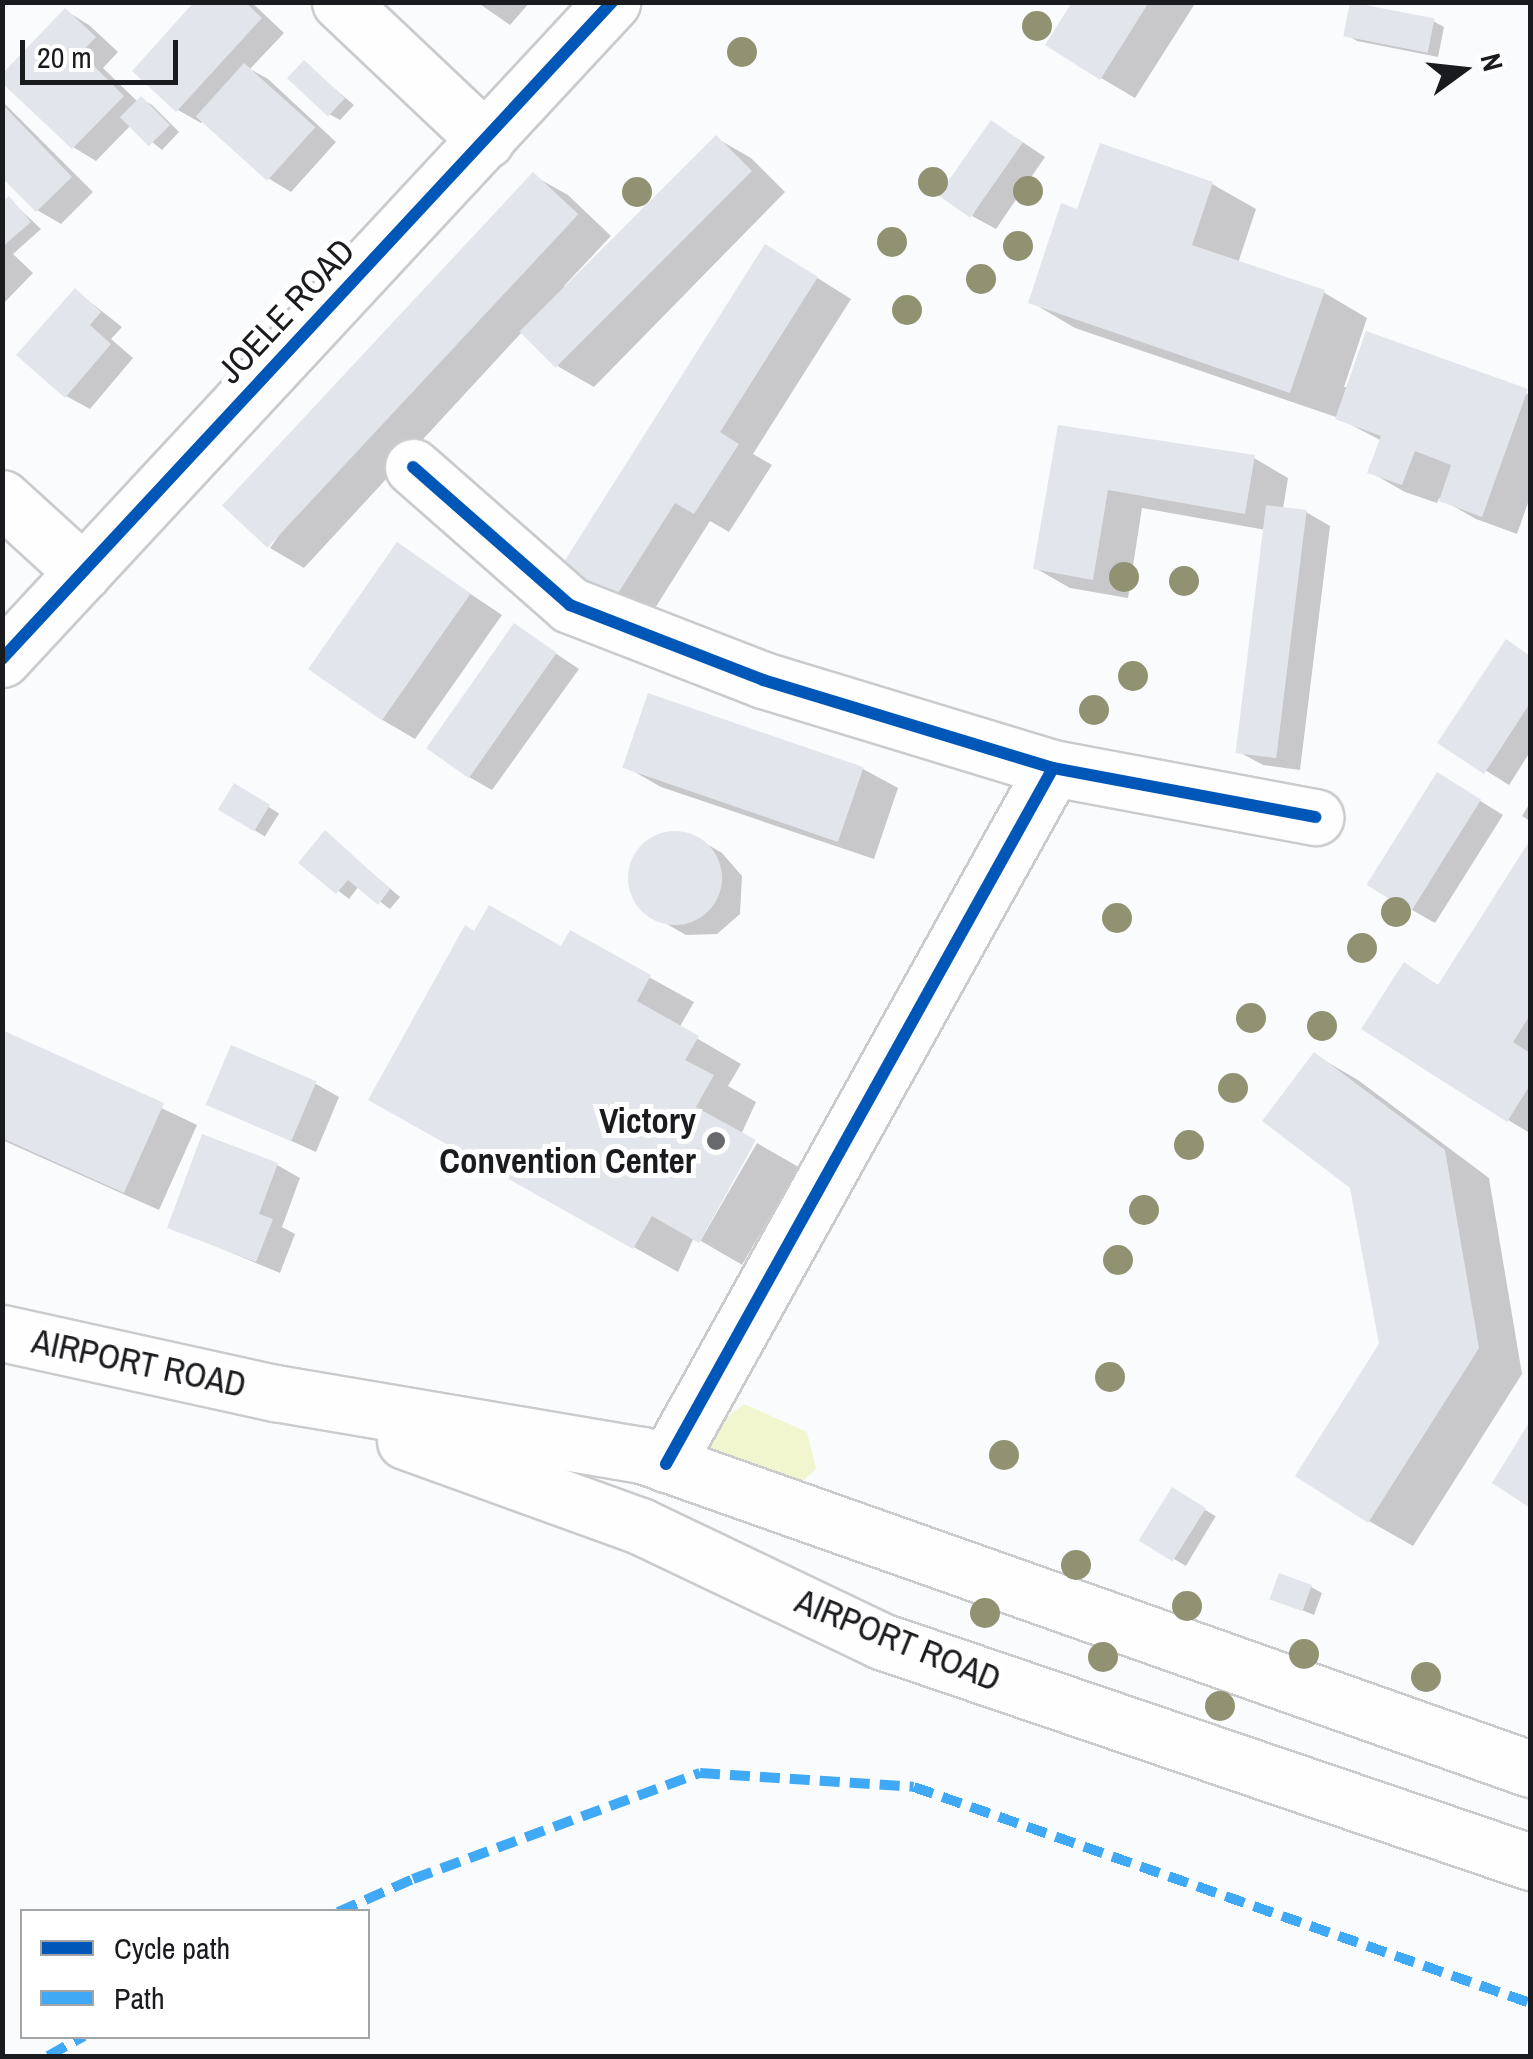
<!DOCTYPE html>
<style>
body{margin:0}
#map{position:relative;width:1533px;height:2059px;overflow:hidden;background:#fafbfd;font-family:"Archivo Narrow",sans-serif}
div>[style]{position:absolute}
.green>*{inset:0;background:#f1f6cf}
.shadow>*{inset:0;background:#0003;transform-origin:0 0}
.building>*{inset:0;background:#e3e5ed;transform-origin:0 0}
.round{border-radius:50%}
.roads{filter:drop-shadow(2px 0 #cacbcd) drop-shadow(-2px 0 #cacbcd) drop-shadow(0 2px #cacbcd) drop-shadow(0 -2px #cacbcd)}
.minor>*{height:55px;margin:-27.5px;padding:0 27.5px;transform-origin:27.5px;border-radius:27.5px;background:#fefeff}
.secondary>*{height:55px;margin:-27.5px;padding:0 27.5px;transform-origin:27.5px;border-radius:27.5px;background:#fefeff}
.quiet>*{height:10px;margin-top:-5px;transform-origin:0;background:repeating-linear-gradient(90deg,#3fa9f5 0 20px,transparent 0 30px)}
.cycleway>*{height:12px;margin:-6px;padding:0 6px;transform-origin:6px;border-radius:6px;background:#0057b8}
.trees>*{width:30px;height:30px;margin:-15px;border-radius:50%;background:#909272}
.dots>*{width:28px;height:28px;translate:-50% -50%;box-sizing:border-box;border:5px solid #fff;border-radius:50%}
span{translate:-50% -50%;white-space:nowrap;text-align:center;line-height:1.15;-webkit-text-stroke:10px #fff;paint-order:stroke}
.street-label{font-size:35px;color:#1a1b1e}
.poi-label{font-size:35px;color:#1a1b1e;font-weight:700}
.right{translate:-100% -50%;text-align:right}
.frame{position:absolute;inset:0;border:5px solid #1a1b1e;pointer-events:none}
.legend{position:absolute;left:20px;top:1909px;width:350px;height:130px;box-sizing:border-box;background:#fff;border:2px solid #a3a4a5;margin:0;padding:12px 18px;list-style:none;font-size:30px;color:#1a1b1e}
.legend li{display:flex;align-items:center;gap:20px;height:50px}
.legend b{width:50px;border:2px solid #a3a4a5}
.north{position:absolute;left:1413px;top:20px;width:100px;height:100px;-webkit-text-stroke:8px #fff;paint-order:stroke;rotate:75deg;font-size:28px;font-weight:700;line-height:40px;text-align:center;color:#1a1b1e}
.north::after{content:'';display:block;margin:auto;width:35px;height:45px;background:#1a1b1e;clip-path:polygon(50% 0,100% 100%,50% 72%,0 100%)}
.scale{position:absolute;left:20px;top:40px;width:158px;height:45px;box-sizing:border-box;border:5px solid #1a1b1e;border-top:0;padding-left:12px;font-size:30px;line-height:35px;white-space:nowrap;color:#1a1b1e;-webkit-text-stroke:8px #fff;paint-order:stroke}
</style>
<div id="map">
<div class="green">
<i style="clip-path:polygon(744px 1404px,807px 1432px,816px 1469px,804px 1480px,775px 1480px,715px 1469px,704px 1447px,708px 1432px)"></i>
</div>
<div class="shadow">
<i style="clip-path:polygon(198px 2px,251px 2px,284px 33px,250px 69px,268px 79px,336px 142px,291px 192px,268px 178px,204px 120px,201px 123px,178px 110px)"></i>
<i style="clip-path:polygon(477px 2px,530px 2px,510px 25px)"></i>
<i style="clip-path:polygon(1075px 2px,1196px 2px,1135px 98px,1101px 78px)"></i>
<i style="clip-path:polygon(66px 11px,89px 25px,118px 52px,103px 68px,138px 102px,141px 99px,152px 105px,179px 132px,162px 150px,131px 125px,96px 161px,73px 147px)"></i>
<i style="clip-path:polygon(1433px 21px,1444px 27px,1438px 57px,1357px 41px,1346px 34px)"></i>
<i style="clip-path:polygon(304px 63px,354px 105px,340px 120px,329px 114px)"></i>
<i style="clip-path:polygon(2px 101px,93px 192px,61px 224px,37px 210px,2px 174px)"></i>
<i style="clip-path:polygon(1015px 137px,1045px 157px,996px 229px,972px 216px)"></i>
<i style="clip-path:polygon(716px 138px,751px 158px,785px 192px,594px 387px,559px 367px,523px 331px,304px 568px,270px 548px,534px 176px,568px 195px,611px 236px,564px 286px,568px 289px)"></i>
<i style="clip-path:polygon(1212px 184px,1256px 209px,1238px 263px,1323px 292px,1367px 318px,1344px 387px,1530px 394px,1530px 497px,1517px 534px,1476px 519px,1439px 498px,1437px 503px,1405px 492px,1370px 472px,1382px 441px,1336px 417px,1075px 328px,1031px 302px,1079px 212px)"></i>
<i style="clip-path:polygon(9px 199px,41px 229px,13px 254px,33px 273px,2px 305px,2px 205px)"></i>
<i style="clip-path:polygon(800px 267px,851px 299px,753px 454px,772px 465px,729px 532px,710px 521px,650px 616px,616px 596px)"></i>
<i style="clip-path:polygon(76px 291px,122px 327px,111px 339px,133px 358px,90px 409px,66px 396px)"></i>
<i style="clip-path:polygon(1060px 428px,1254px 458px,1288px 478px,1283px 509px,1306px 512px,1330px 526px,1300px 770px,1263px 765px,1239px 752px,1266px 530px,1142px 508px,1128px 598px,1070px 588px,1035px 568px)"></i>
<i style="clip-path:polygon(397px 545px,502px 615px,415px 739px,381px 719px)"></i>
<i style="clip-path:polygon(515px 626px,579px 669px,492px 790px,469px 777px)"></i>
<i style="clip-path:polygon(1507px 642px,1530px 656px,1530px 752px,1509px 785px,1440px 742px)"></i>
<i style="clip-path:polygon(650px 696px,863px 769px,898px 788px,874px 859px,661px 787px,626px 767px)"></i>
<i style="left:235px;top:786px;width:52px;height:27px;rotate:32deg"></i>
<i style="clip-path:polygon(1461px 789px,1503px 815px,1435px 923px,1412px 910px)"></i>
<i style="clip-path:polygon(1530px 803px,1530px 821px,1522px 816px)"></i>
<i style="clip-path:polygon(325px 833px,400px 897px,390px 909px,359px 886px,349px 899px,302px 863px)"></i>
<i style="clip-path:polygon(667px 833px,698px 839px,722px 853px,742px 876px,740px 914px,717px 934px,686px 935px,672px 927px,647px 913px,631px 886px,637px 855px,646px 843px)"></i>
<i style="clip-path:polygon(1530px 845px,1530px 1133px,1508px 1120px,1405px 966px,1440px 986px)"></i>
<i style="clip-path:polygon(475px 934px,562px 950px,571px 934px,694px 1002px,679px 1028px,741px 1064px,728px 1086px,756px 1102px,678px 1272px,371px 1099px)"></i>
<i style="clip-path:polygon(2px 1032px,197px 1125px,159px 1210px,2px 1140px)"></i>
<i style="clip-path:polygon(1315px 1055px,1358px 1080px,1489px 1178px,1522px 1374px,1413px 1546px,1369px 1521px,1381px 1344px,1353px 1186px)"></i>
<i style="clip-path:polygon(316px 1084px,339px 1097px,316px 1152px,209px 1104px)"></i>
<i style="left:757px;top:1143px;width:48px;height:113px;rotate:30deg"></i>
<i style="clip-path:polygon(277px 1165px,300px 1178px,282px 1227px,295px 1234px,280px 1273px,170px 1227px)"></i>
<i style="left:1172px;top:1490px;width:51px;height:58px;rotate:31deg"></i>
<i style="clip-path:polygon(1311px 1587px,1322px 1593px,1314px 1615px,1273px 1598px)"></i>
</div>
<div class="building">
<i style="clip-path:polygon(194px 2px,245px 2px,262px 18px,176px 112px,132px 71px)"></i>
<i style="clip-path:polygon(1072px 2px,1149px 2px,1100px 80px,1045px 45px)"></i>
<i style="left:1350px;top:2px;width:86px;height:35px;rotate:11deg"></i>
<i style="clip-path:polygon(65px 8px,96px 37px,81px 53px,124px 96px,72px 149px,2px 83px,2px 74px)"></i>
<i style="left:304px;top:60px;width:56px;height:25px;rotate:43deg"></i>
<i style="left:244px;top:63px;width:96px;height:72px;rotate:42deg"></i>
<i style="left:141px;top:96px;width:41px;height:30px;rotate:45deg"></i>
<i style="clip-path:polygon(2px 104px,72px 177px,36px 212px,2px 178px)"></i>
<i style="left:991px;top:120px;width:39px;height:92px;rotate:35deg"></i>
<i style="left:716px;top:135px;width:51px;height:278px;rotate:45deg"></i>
<i style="clip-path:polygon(1100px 143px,1213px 182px,1192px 245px,1325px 290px,1290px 393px,1028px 303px,1061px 203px,1077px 209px)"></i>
<i style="left:533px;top:172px;width:62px;height:456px;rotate:43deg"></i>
<i style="clip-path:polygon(9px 196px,31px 222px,2px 247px,2px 202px)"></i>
<i style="clip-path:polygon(765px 244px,818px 277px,720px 432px,739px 444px,694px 514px,675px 503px,615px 598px,562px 565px)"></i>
<i style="clip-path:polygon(75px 288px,101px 312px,90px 325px,111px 344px,65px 398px,16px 355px)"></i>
<i style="clip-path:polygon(1366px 331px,1528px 389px,1482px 517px,1439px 501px,1451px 465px,1415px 451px,1402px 485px,1367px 473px,1381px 436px,1335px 419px)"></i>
<i style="clip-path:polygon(1058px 425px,1255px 455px,1245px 514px,1108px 490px,1093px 580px,1033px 569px)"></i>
<i style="left:1266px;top:505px;width:41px;height:250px;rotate:7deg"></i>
<i style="left:397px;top:542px;width:90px;height:155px;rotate:35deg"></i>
<i style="left:514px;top:623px;width:52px;height:153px;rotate:35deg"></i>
<i style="clip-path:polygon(1506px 639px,1530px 656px,1530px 703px,1484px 774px,1437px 743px)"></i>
<i style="left:648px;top:693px;width:228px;height:79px;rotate:19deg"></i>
<i style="left:1437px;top:772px;width:52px;height:133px;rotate:32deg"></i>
<i style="left:234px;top:783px;width:42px;height:31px;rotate:31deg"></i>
<i style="clip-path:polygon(325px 830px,390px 889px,378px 905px,348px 880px,336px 894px,298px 863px)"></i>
<i class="round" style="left:628px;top:831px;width:94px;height:94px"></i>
<i style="clip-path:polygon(1530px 840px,1530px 1015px,1513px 1042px,1530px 1053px,1530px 1085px,1507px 1122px,1361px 1029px,1404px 962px,1438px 985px)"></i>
<i style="clip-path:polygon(489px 905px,561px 946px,570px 930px,651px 975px,637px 1001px,699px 1036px,685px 1060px,714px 1075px,696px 1107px,756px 1140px,699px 1243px,652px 1216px,633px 1249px,368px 1100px,465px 925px,474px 931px)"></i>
<i style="clip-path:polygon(2px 1030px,164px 1103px,124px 1193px,2px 1138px)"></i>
<i style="left:231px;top:1045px;width:93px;height:65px;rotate:23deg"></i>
<i style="clip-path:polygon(1314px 1052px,1445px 1150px,1479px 1348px,1368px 1523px,1295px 1476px,1379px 1344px,1350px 1188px,1262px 1121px)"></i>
<i style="clip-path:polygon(202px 1134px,278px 1163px,259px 1214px,273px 1219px,256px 1262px,167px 1228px)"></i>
<i style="clip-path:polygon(1530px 1421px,1530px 1508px,1492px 1483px)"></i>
<i style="left:1172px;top:1487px;width:40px;height:63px;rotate:32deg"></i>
<i style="left:1279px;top:1573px;width:35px;height:28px;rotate:20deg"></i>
</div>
<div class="roads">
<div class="minor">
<i style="left:340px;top:2px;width:201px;rotate:43.4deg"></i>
<i style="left:413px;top:467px;width:209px;rotate:41.3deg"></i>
<i style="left:570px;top:605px;width:207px;rotate:21.2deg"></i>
<i style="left:763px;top:680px;width:303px;rotate:16.9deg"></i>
<i style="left:1053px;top:768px;width:267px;rotate:10.6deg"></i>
<i style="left:2px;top:498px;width:110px;rotate:42.4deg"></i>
<i style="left:2px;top:659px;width:897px;rotate:-47.12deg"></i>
<i style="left:666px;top:1464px;width:796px;rotate:-60.92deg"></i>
</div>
<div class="secondary">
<i style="left:2px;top:1333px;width:280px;rotate:12.4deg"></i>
<i style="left:275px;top:1393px;width:372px;rotate:9.6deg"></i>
<i style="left:642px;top:1455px;width:942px;rotate:19.47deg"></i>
<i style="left:405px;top:1441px;width:250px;rotate:19.9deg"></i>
<i style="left:640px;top:1526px;width:267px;rotate:25.5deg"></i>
<i style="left:881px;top:1641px;width:686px;rotate:18.8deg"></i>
</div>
</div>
<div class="quiet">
<i style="left:338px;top:1912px;width:82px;rotate:-23.7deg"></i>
<i style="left:413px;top:1879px;width:306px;rotate:-20.3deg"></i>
<i style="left:700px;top:1773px;width:214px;rotate:3.7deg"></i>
<i style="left:914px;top:1787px;width:653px;rotate:19.32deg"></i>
<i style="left:48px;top:2056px;width:41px;rotate:-29.1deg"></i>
</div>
<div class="cycleway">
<i style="left:413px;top:467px;width:209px;rotate:41.3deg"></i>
<i style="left:570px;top:605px;width:207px;rotate:21.2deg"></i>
<i style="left:763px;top:680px;width:303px;rotate:16.9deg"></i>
<i style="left:1053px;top:768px;width:267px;rotate:10.6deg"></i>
<i style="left:2px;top:659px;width:897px;rotate:-47.12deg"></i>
<i style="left:666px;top:1464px;width:796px;rotate:-60.92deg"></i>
</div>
<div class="trees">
<i style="left:1037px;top:26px"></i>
<i style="left:742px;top:52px"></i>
<i style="left:933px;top:182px"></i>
<i style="left:1028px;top:191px"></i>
<i style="left:637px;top:192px"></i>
<i style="left:892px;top:242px"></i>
<i style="left:1018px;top:246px"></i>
<i style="left:981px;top:279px"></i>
<i style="left:907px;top:310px"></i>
<i style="left:1124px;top:577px"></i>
<i style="left:1184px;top:581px"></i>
<i style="left:1133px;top:676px"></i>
<i style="left:1094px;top:710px"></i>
<i style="left:1396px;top:912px"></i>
<i style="left:1117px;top:918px"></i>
<i style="left:1362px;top:948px"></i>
<i style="left:1251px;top:1018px"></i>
<i style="left:1322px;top:1026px"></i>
<i style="left:1233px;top:1088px"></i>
<i style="left:1189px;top:1145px"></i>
<i style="left:1144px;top:1210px"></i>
<i style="left:1118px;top:1260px"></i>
<i style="left:1110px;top:1377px"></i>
<i style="left:1004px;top:1455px"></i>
<i style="left:1076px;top:1565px"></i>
<i style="left:1187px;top:1606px"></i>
<i style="left:985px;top:1613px"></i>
<i style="left:1304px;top:1654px"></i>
<i style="left:1103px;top:1657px"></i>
<i style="left:1426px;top:1677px"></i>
<i style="left:1220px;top:1706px"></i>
</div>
<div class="dots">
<i style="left:716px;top:1141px;background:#68696c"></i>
</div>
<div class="street-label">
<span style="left:286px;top:311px;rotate:-47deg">JOELE ROAD</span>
<span style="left:139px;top:1363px;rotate:12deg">AIRPORT ROAD</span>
<span style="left:898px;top:1640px;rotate:22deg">AIRPORT ROAD</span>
</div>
<div class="poi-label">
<span class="right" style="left:696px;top:1141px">Victory<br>Convention Center</span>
</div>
<div class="frame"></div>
<ul class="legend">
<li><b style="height:12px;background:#0057b8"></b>Cycle path</li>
<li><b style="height:12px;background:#3fa9f5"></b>Path</li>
</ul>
<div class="north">N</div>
<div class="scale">20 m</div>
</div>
